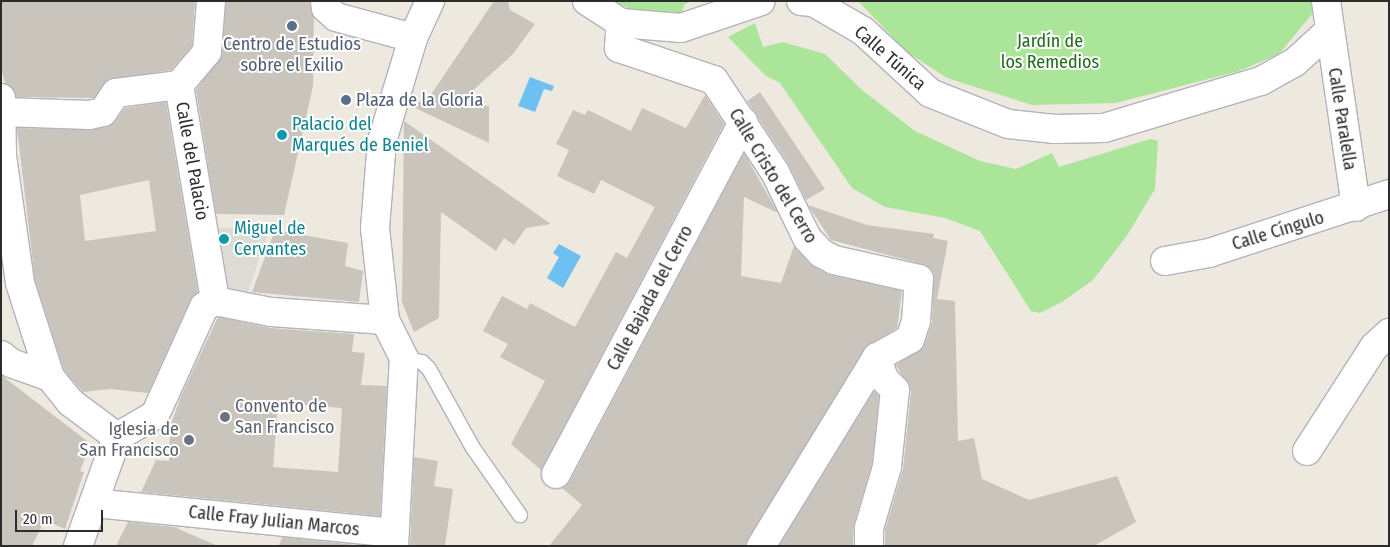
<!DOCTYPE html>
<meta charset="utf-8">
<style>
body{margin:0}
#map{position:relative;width:1390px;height:547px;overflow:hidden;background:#eee9de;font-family:"Fira Sans Condensed",sans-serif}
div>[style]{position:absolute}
.green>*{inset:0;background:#abe599}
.plaza>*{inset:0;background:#dedbd5}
.water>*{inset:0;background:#6fc0f2}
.building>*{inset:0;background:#c9c5bd}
.roads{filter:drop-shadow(1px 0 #b2b2c0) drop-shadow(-1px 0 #b2b2c0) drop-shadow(0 1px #b2b2c0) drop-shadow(0 -1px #b2b2c0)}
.lane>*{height:14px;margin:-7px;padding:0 7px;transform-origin:7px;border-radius:7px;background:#fff}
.street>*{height:28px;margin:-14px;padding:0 14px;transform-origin:14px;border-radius:14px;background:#fff}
.dots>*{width:14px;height:14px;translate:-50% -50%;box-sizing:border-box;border:2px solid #fff;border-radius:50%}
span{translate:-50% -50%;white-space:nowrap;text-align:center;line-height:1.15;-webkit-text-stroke:4px #fff;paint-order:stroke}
.park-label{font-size:18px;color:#216c19}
.service-label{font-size:18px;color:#4e5e75}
.left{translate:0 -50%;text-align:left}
.street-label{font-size:18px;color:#2c2c2c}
.culture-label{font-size:18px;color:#0d838f}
.worship-label{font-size:18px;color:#5b616d}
.right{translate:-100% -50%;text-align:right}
.frame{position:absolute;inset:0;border:2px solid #2c2c2c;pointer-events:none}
.scale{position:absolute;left:15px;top:510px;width:88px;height:22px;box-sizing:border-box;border:2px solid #2c2c2c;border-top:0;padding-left:6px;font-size:15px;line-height:18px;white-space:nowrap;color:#2c2c2c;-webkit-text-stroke:4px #fff;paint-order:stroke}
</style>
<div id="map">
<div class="green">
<i style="clip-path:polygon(613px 1px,691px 1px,684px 5px,682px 12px,660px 14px,635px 11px)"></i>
<i style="clip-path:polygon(858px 1px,1312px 1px,1313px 13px,1279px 54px,1239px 71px,1116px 103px,1032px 105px,947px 78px,907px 52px)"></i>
<i style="clip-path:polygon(755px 23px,763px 47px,783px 42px,825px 54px,862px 90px,915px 131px,980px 161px,1016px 169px,1052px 153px,1059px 167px,1150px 139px,1158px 141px,1155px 189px,1128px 234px,1093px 280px,1062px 302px,1040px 313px,1031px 311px,980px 231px,945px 218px,885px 207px,852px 188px,780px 83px,766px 76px,728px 37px)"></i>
</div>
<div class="plaza">
<i style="clip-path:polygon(203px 227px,269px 230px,247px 295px,223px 288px)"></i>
</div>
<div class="water">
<i style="clip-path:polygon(530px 77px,554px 86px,552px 91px,544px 89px,535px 112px,518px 106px)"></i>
<i style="clip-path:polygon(559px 244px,581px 256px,563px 288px,547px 278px,559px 257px,553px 253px)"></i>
</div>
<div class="building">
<i style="clip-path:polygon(1px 1px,195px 1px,192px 46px,171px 70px,108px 80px,94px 98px,16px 97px,5px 83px,1px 68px)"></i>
<i style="clip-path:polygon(226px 1px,310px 1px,314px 17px,313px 86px,284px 215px,216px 214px,196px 90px,222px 54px)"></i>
<i style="clip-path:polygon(494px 1px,508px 1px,510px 10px,535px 24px,513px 54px,458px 104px,489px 106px,489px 143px,409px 105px,410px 101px,426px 102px)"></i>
<i style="clip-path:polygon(760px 92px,825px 189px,806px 200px,788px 163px,747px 101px)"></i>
<i style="clip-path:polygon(705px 95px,724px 124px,541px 470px,511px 444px,545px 381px,500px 357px,508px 344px,483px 331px,502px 296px,527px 309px,530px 303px,575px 327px,616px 252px,627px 258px,655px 207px,601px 180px,594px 194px,557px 176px,569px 150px,556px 144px,573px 110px,585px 115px,588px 110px,631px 131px,642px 108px,686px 128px)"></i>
<i style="clip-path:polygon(evenodd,166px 102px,198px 293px,190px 301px,148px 393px,110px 389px,83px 392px,64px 370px,35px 280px,17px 128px,92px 130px,115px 121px,125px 108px,166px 102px,149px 180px,156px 231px,85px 241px,80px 195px,149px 180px)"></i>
<i style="clip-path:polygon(404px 121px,551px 224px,526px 228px,514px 245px,504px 238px,496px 251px,441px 212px,439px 318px,414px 332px,402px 302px)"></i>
<i style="clip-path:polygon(744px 153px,778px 213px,744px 197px,741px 276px,781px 283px,794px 246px,810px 264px,827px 274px,902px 291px,897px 328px,864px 349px,745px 546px,549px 546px,582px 505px,562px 488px,570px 481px)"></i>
<i style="clip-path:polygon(808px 205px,867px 225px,934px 234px,933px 238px,948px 241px,937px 299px,955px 301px,958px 441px,974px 438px,982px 479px,1029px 500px,1117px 476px,1136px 522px,1094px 546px,885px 546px,885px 530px,903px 469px,911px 392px,896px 365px,925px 344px,932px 322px,934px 273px,922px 264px,831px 240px)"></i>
<i style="clip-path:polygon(275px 230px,348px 243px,345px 266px,363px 271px,359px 302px,252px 292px)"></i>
<i style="clip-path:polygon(evenodd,218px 317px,270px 328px,354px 334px,352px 352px,365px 353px,361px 385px,387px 386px,380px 516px,141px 492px,156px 460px,169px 461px,170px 427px,181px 396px,218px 317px,278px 403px,342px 408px,338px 472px,273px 467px,278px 403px)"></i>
<i style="clip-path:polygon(1px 375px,87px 441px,77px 454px,85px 458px,80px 471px,84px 472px,65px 529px,45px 520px,32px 546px,1px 546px)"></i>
<i style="clip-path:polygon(874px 391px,879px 396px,872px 464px,854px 524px,853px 546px,779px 546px)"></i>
<i style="clip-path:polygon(414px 457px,438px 461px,434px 486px,453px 489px,445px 546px,410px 546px)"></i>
<i style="clip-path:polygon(128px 522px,174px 527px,218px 546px,116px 546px)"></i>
<i style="clip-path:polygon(282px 537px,365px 546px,279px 546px)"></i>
</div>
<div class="roads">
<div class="lane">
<i style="left:404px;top:358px;width:18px;rotate:13deg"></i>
<i style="left:422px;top:362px;width:10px;rotate:45deg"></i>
<i style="left:429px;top:369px;width:90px;rotate:60.9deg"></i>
<i style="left:473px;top:448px;width:82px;rotate:55deg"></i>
</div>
<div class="street">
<i style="left:211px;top:1px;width:51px;rotate:94.5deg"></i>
<i style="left:207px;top:52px;width:43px;rotate:130.3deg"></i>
<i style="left:179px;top:85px;width:219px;rotate:80.5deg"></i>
<i style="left:325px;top:1px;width:7px;rotate:82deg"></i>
<i style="left:326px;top:8px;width:13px;rotate:42deg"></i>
<i style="left:336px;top:17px;width:80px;rotate:15.3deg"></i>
<i style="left:587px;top:1px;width:40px;rotate:32.9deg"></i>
<i style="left:621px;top:23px;width:60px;rotate:4.8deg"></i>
<i style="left:681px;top:28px;width:84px;rotate:-18.6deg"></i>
<i style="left:801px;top:1px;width:12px;rotate:5deg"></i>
<i style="left:813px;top:2px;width:58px;rotate:30.1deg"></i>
<i style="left:863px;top:31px;width:91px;rotate:42.8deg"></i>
<i style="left:930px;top:93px;width:84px;rotate:21.7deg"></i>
<i style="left:1008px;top:124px;width:47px;rotate:6.1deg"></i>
<i style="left:1055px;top:129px;width:49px;rotate:-1.2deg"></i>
<i style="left:1104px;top:128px;width:164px;rotate:-16.7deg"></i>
<i style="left:1261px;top:81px;width:38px;rotate:-29deg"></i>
<i style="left:1294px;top:63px;width:47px;rotate:-42.4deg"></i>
<i style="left:1326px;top:1px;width:208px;rotate:81.7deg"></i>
<i style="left:621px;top:23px;width:25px;rotate:95deg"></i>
<i style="left:619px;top:48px;width:100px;rotate:18.6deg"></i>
<i style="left:714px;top:80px;width:110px;rotate:56.5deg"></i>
<i style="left:775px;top:172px;width:73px;rotate:64.1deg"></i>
<i style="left:807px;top:238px;width:21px;rotate:47deg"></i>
<i style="left:821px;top:253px;width:15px;rotate:28deg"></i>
<i style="left:834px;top:260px;width:87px;rotate:12.6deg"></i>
<i style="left:919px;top:279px;width:42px;rotate:94.1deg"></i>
<i style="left:916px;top:321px;width:19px;rotate:108deg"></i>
<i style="left:910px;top:339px;width:38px;rotate:151deg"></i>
<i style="left:877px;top:357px;width:222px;rotate:121.5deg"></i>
<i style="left:1px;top:98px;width:58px;rotate:89deg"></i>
<i style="left:2px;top:156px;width:128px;rotate:81.9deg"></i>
<i style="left:20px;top:283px;width:99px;rotate:72.3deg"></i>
<i style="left:50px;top:377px;width:32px;rotate:51deg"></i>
<i style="left:70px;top:402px;width:59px;rotate:36.7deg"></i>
<i style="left:3px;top:112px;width:86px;rotate:2deg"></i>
<i style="left:89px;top:115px;width:14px;rotate:-12deg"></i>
<i style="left:103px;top:112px;width:23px;rotate:-56deg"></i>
<i style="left:116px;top:93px;width:64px;rotate:-7.2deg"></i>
<i style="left:1165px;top:261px;width:45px;rotate:-10.3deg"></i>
<i style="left:1209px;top:253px;width:189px;rotate:-18.1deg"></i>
<i style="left:1px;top:355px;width:13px;rotate:39deg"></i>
<i style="left:11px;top:363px;width:41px;rotate:19.7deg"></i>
<i style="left:117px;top:437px;width:44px;rotate:-30.1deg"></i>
<i style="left:155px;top:415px;width:119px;rotate:-65.6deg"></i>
<i style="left:204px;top:307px;width:13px;rotate:-29deg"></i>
<i style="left:215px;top:301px;width:57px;rotate:11.1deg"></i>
<i style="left:271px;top:312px;width:114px;rotate:4deg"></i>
<i style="left:1307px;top:451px;width:124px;rotate:-57.2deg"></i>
<i style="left:1374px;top:347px;width:21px;rotate:-43deg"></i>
<i style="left:556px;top:474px;width:399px;rotate:-62deg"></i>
<i style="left:94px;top:503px;width:302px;rotate:5.7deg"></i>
<i style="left:78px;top:546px;width:116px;rotate:-70.3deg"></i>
<i style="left:394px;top:546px;width:188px;rotate:-87deg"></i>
<i style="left:404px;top:358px;width:42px;rotate:-116.6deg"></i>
<i style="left:385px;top:320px;width:93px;rotate:-96.2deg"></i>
<i style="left:375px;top:228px;width:87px;rotate:-85.4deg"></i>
<i style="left:382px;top:141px;width:108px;rotate:-73.2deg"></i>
<i style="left:413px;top:38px;width:41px;rotate:-65.3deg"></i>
<i style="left:869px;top:546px;width:18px;rotate:-90deg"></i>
<i style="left:869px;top:528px;width:64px;rotate:-73.6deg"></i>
<i style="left:887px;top:467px;width:77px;rotate:-84.1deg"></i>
<i style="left:895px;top:390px;width:16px;rotate:-135deg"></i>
<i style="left:884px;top:379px;width:23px;rotate:-108deg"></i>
</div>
</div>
<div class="dots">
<i style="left:292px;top:26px;background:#5c6f8a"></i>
<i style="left:346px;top:100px;background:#5c6f8a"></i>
<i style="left:282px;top:135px;background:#0f9aa8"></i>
<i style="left:224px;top:239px;background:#0f9aa8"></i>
<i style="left:225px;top:417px;background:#6b7280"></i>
<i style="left:189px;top:440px;background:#6b7280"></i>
</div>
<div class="park-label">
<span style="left:1050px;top:52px">Jardín de<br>los Remedios</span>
</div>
<div class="service-label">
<span style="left:292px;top:55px">Centro de Estudios<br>sobre el Exilio</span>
<span class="left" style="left:356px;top:100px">Plaza de la Gloria</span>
</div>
<div class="street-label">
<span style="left:890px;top:58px;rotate:41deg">Calle Túnica</span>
<span style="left:1342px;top:119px;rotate:81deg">Calle Paralella</span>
<span style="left:192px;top:161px;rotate:80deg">Calle del Palacio</span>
<span style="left:773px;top:176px;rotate:59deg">Calle Cristo del Cerro</span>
<span style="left:1278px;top:231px;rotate:-17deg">Calle Cíngulo</span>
<span style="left:650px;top:298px;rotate:-62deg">Calle Bajada del Cerro</span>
<span style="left:274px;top:521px;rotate:6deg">Calle Fray Julian Marcos</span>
</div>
<div class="culture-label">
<span class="left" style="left:292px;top:135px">Palacio del<br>Marqués de Beniel</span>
<span class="left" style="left:234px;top:239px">Miguel de<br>Cervantes</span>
</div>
<div class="worship-label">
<span class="left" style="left:235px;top:417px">Convento de<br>San Francisco</span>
<span class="right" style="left:179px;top:440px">Iglesia de<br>San Francisco</span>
</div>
<div class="frame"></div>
<div class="scale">20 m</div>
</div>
